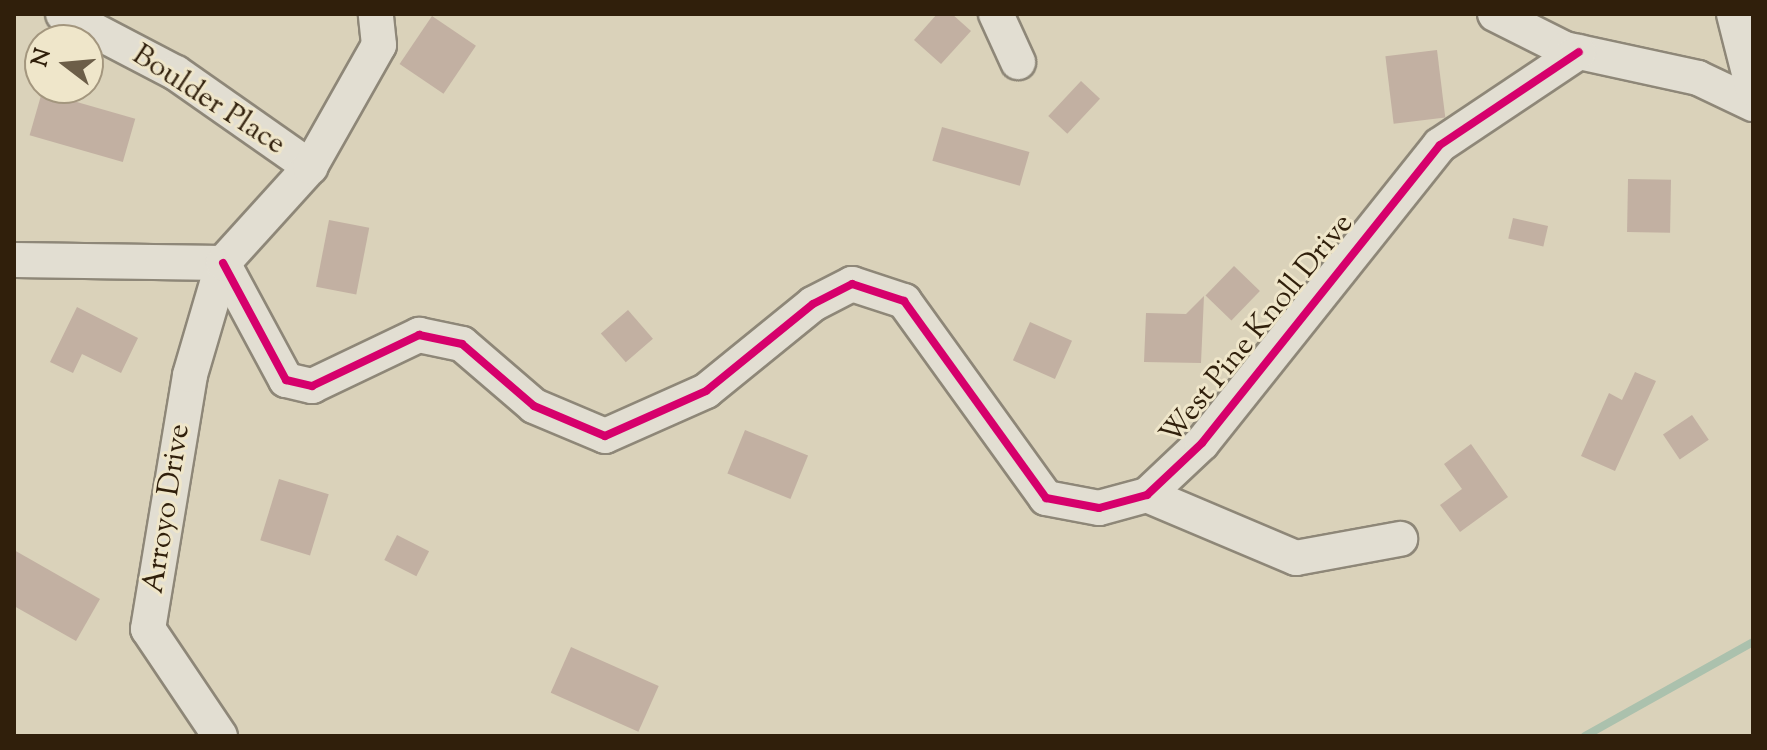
<!DOCTYPE html>
<style>
body{margin:0}
#map{position:relative;width:1767px;height:750px;overflow:hidden;background:#dad2ba;font-family:"Sorts Mill Goudy",serif}
div>[style]{position:absolute}
.stream>*{height:8px;margin:-4px;padding:0 4px;transform-origin:4px;border-radius:4px;background:#abc1ad}
.building>*{inset:0;background:#c2b0a2;transform-origin:0 0}
.roads{filter:drop-shadow(2px 0 #8e8778) drop-shadow(-2px 0 #8e8778) drop-shadow(0 2px #8e8778) drop-shadow(0 -2px #8e8778)}
.street>*{height:34px;margin:-17px;padding:0 17px;transform-origin:17px;border-radius:17px;background:#e2ded2}
.cycleway>*{height:8px;margin:-4px;padding:0 4px;transform-origin:4px;border-radius:4px;background:#d6006c}
span{translate:-50% -50%;white-space:nowrap;text-align:center;line-height:1.15;-webkit-text-stroke:6px #efe6ca;paint-order:stroke}
.street-label{font-size:30px;color:#301f0b}
.frame{position:absolute;inset:0;border:16px solid #301f0b;pointer-events:none}
.north{position:absolute;left:24px;top:24px;width:80px;height:80px;box-sizing:border-box;background:#efe6ca;border:2px solid #a3967e;border-radius:50%;rotate:286deg;font-size:22px;font-weight:700;line-height:32px;text-align:center;color:#301f0b}
.north::after{content:'';display:block;margin:auto;width:28px;height:36px;background:#6c5e48;clip-path:polygon(50% 0,100% 100%,50% 72%,0 100%)}
</style>
<div id="map">
<div class="stream">
<i style="left:1585px;top:736px;width:193px;rotate:-29.2deg"></i>
</div>
<div class="building">
<i style="clip-path:polygon(937px 14px,952px 14px,971px 31px,941px 64px,914px 40px)"></i>
<i style="left:432px;top:16px;width:53px;height:58px;rotate:34deg"></i>
<i style="left:1437px;top:50px;width:68px;height:52px;rotate:83deg"></i>
<i style="left:1081px;top:81px;width:26px;height:48px;rotate:43deg"></i>
<i style="left:42px;top:92px;width:97px;height:45px;rotate:16deg"></i>
<i style="left:942px;top:127px;width:91px;height:35px;rotate:16deg"></i>
<i style="left:1628px;top:179px;width:43px;height:53px;rotate:1deg"></i>
<i style="left:1513px;top:218px;width:36px;height:21px;rotate:13deg"></i>
<i style="left:329px;top:220px;width:41px;height:68px;rotate:11deg"></i>
<i style="left:1234px;top:266px;width:36px;height:41px;rotate:44deg"></i>
<i style="clip-path:polygon(1204px 296px,1201px 363px,1144px 362px,1146px 313px,1186px 314px)"></i>
<i style="clip-path:polygon(77px 307px,138px 338px,121px 373px,82px 354px,73px 373px,50px 362px)"></i>
<i style="left:628px;top:310px;width:38px;height:36px;rotate:49deg"></i>
<i style="left:1030px;top:322px;width:46px;height:42px;rotate:24deg"></i>
<i style="clip-path:polygon(1635px 372px,1656px 381px,1615px 471px,1581px 456px,1609px 393px,1622px 400px)"></i>
<i style="left:1692px;top:415px;width:30px;height:35px;rotate:56deg"></i>
<i style="left:745px;top:430px;width:68px;height:47px;rotate:22deg"></i>
<i style="clip-path:polygon(1471px 444px,1508px 497px,1460px 532px,1440px 505px,1462px 489px,1444px 464px)"></i>
<i style="left:279px;top:479px;width:52px;height:64px;rotate:17deg"></i>
<i style="left:397px;top:535px;width:36px;height:28px;rotate:27deg"></i>
<i style="clip-path:polygon(14px 550px,100px 599px,76px 641px,14px 606px)"></i>
<i style="left:571px;top:647px;width:96px;height:50px;rotate:24deg"></i>
</div>
<div class="roads">
<div class="street">
<i style="left:63px;top:14px;width:127px;rotate:27.6deg"></i>
<i style="left:176px;top:73px;width:164px;rotate:35deg"></i>
<i style="left:996px;top:14px;width:53px;rotate:65.4deg"></i>
<i style="left:1495px;top:14px;width:78px;rotate:26.6deg"></i>
<i style="left:1565px;top:49px;width:136px;rotate:12.3deg"></i>
<i style="left:1698px;top:78px;width:61px;rotate:25.3deg"></i>
<i style="left:1734px;top:14px;width:77px;rotate:75.8deg"></i>
<i style="left:14px;top:260px;width:209px;rotate:0.8deg"></i>
<i style="left:223px;top:263px;width:133px;rotate:61.7deg"></i>
<i style="left:286px;top:380px;width:27px;rotate:13deg"></i>
<i style="left:312px;top:386px;width:119px;rotate:-25.5deg"></i>
<i style="left:419px;top:335px;width:44px;rotate:11.8deg"></i>
<i style="left:462px;top:344px;width:95px;rotate:40.7deg"></i>
<i style="left:534px;top:406px;width:77px;rotate:22.9deg"></i>
<i style="left:605px;top:436px;width:111px;rotate:-24deg"></i>
<i style="left:706px;top:391px;width:138px;rotate:-39.1deg"></i>
<i style="left:813px;top:304px;width:44px;rotate:-27.1deg"></i>
<i style="left:852px;top:284px;width:55px;rotate:18.1deg"></i>
<i style="left:904px;top:301px;width:243px;rotate:54.2deg"></i>
<i style="left:1046px;top:498px;width:54px;rotate:10.7deg"></i>
<i style="left:1099px;top:508px;width:50px;rotate:-15.2deg"></i>
<i style="left:1147px;top:495px;width:76px;rotate:-43.4deg"></i>
<i style="left:1202px;top:443px;width:381px;rotate:-51.4deg"></i>
<i style="left:1440px;top:145px;width:167px;rotate:-33.8deg"></i>
<i style="left:1147px;top:495px;width:162px;rotate:22.9deg"></i>
<i style="left:1296px;top:558px;width:106px;rotate:-10.4deg"></i>
<i style="left:220px;top:736px;width:129px;rotate:-123.9deg"></i>
<i style="left:148px;top:629px;width:257px;rotate:-80.6deg"></i>
<i style="left:190px;top:375px;width:117px;rotate:-73.6deg"></i>
<i style="left:223px;top:263px;width:130px;rotate:-47.8deg"></i>
<i style="left:310px;top:167px;width:140px;rotate:-60.5deg"></i>
<i style="left:379px;top:45px;width:31px;rotate:-96deg"></i>
</div>
</div>
<div class="cycleway">
<i style="left:223px;top:263px;width:133px;rotate:61.7deg"></i>
<i style="left:286px;top:380px;width:27px;rotate:13deg"></i>
<i style="left:312px;top:386px;width:119px;rotate:-25.5deg"></i>
<i style="left:419px;top:335px;width:44px;rotate:11.8deg"></i>
<i style="left:462px;top:344px;width:95px;rotate:40.7deg"></i>
<i style="left:534px;top:406px;width:77px;rotate:22.9deg"></i>
<i style="left:605px;top:436px;width:111px;rotate:-24deg"></i>
<i style="left:706px;top:391px;width:138px;rotate:-39.1deg"></i>
<i style="left:813px;top:304px;width:44px;rotate:-27.1deg"></i>
<i style="left:852px;top:284px;width:55px;rotate:18.1deg"></i>
<i style="left:904px;top:301px;width:243px;rotate:54.2deg"></i>
<i style="left:1046px;top:498px;width:54px;rotate:10.7deg"></i>
<i style="left:1099px;top:508px;width:50px;rotate:-15.2deg"></i>
<i style="left:1147px;top:495px;width:76px;rotate:-43.4deg"></i>
<i style="left:1202px;top:443px;width:381px;rotate:-51.4deg"></i>
<i style="left:1440px;top:145px;width:167px;rotate:-33.8deg"></i>
</div>
<div class="street-label">
<span style="left:208px;top:101px;rotate:33deg">Boulder Place</span>
<span style="left:1258px;top:330px;rotate:-51deg">West Pine Knoll Drive</span>
<span style="left:168px;top:509px;rotate:-81deg">Arroyo Drive</span>
</div>
<div class="frame"></div>
<div class="north">N</div>
</div>
